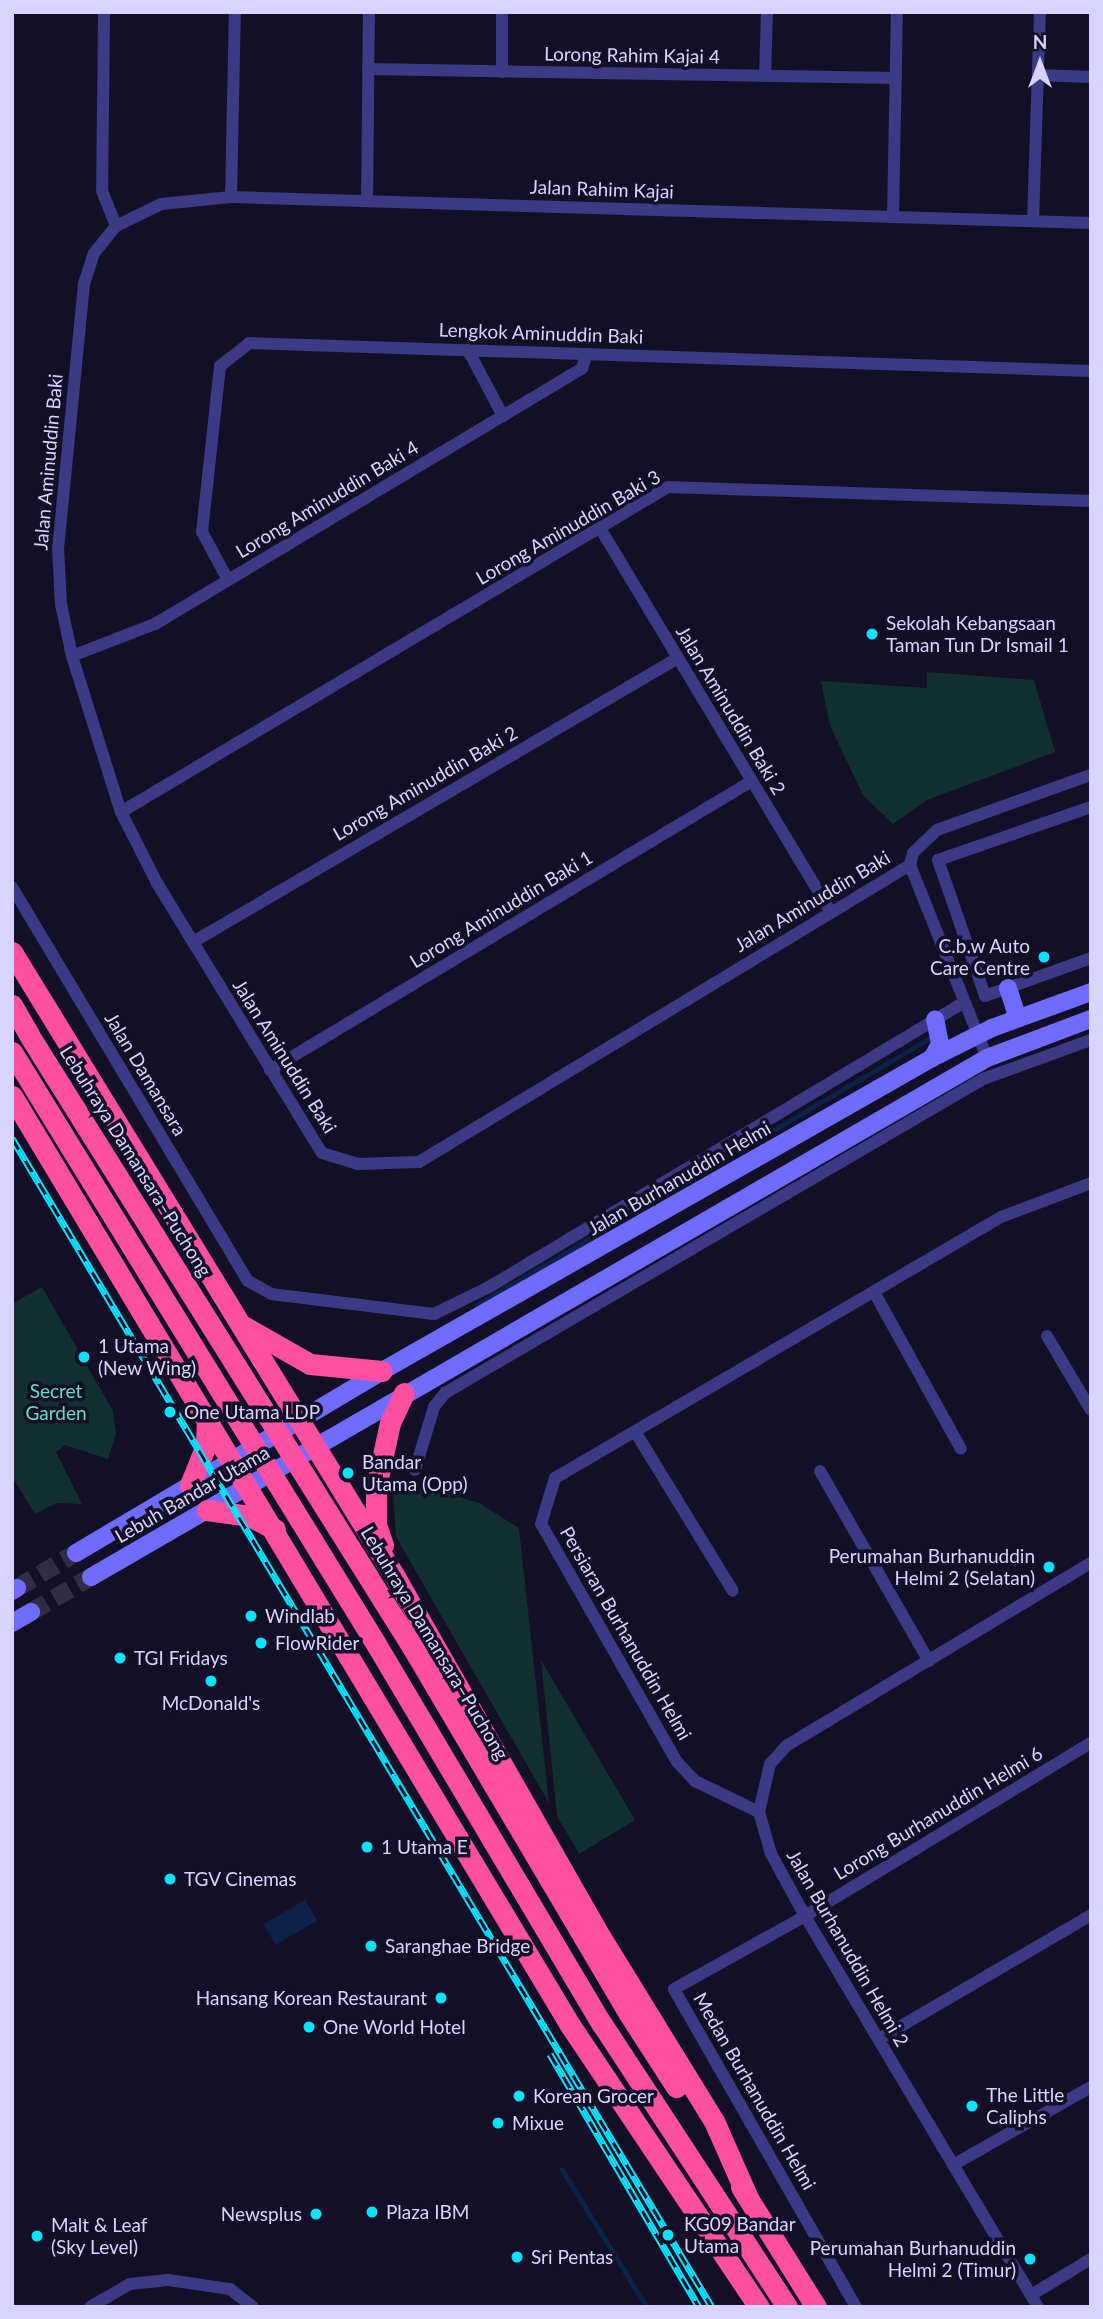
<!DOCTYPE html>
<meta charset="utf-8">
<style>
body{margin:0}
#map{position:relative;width:1103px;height:2319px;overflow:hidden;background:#130f26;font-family:Lato,sans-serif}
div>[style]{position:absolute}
.green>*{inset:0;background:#12302f}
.water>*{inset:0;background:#0c2248;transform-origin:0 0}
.stream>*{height:4.5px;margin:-2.25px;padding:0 2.25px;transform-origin:2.25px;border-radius:2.25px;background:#0c2248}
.secondary-tunnel>*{height:18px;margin-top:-9px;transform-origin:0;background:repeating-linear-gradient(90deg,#312d47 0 18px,transparent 0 27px)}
.minor>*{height:12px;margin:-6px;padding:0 6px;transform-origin:6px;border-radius:6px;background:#3d3a85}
.secondary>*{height:18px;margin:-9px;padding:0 9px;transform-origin:9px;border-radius:9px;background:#6f6bff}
.motorway>*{height:21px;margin:-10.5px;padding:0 10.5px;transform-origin:10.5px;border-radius:10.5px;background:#ff4fa3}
.rail>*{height:7px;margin-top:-3.5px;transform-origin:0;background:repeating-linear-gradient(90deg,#130f26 0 13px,#00e5ff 0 26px);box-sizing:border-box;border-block:2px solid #00e5ff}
.motorway-bridge>*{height:21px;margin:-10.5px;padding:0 10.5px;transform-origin:10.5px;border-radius:10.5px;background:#ff4fa3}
.dots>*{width:19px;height:19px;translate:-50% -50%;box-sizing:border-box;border:4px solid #130f26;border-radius:50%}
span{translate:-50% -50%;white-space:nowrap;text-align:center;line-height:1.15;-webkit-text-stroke:7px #130f26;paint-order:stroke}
.street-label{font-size:19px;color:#d9d4ff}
.poi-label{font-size:19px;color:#d9d4ff}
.left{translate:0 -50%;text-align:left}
.right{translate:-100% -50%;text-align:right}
.park-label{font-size:19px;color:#5fe0c0}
.frame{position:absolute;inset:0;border:14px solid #d9d4ff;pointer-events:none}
.north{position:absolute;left:1005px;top:28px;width:70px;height:70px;-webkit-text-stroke:5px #130f26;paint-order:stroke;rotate:0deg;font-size:19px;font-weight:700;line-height:28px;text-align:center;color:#d9d4ff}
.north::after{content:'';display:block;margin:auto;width:24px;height:32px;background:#d9d4ff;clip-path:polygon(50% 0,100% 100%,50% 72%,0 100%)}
</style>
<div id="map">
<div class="green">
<i style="clip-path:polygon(927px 672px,1034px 680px,1055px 752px,927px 800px,893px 824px,863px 795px,830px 726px,821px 681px,927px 688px)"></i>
<i style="clip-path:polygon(42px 1287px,113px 1411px,116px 1434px,108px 1459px,65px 1445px,56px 1452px,82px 1504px,56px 1503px,35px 1514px,12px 1477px,12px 1304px)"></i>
<i style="clip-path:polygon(392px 1477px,479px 1503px,519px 1528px,549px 1803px,396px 1537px)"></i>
<i style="clip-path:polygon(541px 1660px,635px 1820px,579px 1854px,557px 1816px)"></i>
</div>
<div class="water">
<i style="left:305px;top:1900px;width:24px;height:48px;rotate:60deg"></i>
</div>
<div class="stream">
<i style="left:477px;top:1305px;width:526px;rotate:-30.52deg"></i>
<i style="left:562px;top:2169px;width:162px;rotate:58.4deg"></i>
</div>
<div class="secondary-tunnel">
<i style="left:17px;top:1588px;width:69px;rotate:-30.7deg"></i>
<i style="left:31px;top:1612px;width:69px;rotate:-30.3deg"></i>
</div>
<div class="minor">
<i style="left:104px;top:12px;width:179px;rotate:90.6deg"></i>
<i style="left:102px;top:191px;width:38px;rotate:68deg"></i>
<i style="left:368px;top:69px;width:528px;rotate:0.98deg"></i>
<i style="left:502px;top:72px;width:60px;rotate:-90deg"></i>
<i style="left:1038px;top:75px;width:53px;rotate:2.2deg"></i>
<i style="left:765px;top:76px;width:64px;rotate:-88.2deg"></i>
<i style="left:231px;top:197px;width:185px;rotate:-88.8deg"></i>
<i style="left:367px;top:201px;width:189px;rotate:-89.4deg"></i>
<i style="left:893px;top:217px;width:205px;rotate:-88.9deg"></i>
<i style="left:1033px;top:221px;width:209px;rotate:-88.1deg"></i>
<i style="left:1091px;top:223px;width:860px;rotate:-178.27deg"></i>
<i style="left:231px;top:197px;width:70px;rotate:174.3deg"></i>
<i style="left:161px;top:204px;width:50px;rotate:153.9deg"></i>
<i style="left:116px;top:226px;width:35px;rotate:129deg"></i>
<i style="left:94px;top:253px;width:33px;rotate:108deg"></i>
<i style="left:84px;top:284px;width:264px;rotate:95.6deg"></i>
<i style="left:58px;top:547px;width:57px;rotate:87deg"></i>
<i style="left:61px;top:604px;width:53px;rotate:78.1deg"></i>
<i style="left:72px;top:656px;width:164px;rotate:72.6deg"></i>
<i style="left:121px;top:812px;width:80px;rotate:63.1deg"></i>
<i style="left:157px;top:883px;width:316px;rotate:58.6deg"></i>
<i style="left:322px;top:1153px;width:37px;rotate:17deg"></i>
<i style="left:357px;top:1164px;width:62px;rotate:-1.8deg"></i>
<i style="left:419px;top:1162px;width:574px;rotate:-31.17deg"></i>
<i style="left:910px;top:865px;width:12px;rotate:-76deg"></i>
<i style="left:913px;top:853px;width:33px;rotate:-44deg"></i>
<i style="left:937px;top:830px;width:164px;rotate:-19.7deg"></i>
<i style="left:468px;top:350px;width:75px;rotate:62.1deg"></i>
<i style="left:600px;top:528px;width:447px;rotate:59deg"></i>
<i style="left:228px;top:580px;width:55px;rotate:-118.4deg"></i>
<i style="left:202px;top:532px;width:167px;rotate:-83.8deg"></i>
<i style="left:220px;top:366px;width:37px;rotate:-38deg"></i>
<i style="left:249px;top:343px;width:842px;rotate:1.9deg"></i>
<i style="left:72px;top:656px;width:89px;rotate:-21.1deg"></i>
<i style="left:155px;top:624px;width:498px;rotate:-30.9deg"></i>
<i style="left:582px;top:368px;width:15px;rotate:-70deg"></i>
<i style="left:1091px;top:807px;width:162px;rotate:160.9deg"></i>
<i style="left:938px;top:860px;width:144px;rotate:70.9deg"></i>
<i style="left:985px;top:996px;width:113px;rotate:-19.7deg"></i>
<i style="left:121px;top:812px;width:636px;rotate:-30.72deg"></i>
<i style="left:668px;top:487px;width:423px;rotate:1.9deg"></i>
<i style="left:910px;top:865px;width:208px;rotate:68.2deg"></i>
<i style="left:12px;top:887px;width:459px;rotate:59.1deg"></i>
<i style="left:248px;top:1281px;width:26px;rotate:29deg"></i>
<i style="left:271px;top:1294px;width:164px;rotate:7deg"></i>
<i style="left:434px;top:1314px;width:61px;rotate:-26.1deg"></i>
<i style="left:489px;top:1287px;width:553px;rotate:-30.93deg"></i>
<i style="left:193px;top:942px;width:562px;rotate:-30.35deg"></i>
<i style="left:270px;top:1070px;width:562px;rotate:-30.95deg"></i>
<i style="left:874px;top:1292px;width:179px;rotate:61deg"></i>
<i style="left:1047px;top:1336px;width:86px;rotate:59.3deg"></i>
<i style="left:636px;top:1433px;width:185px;rotate:58.5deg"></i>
<i style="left:415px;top:1470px;width:66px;rotate:-73.2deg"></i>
<i style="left:434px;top:1407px;width:18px;rotate:-52deg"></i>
<i style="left:445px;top:1393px;width:623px;rotate:-30.27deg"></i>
<i style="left:983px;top:1079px;width:115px;rotate:-19.9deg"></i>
<i style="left:820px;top:1471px;width:219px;rotate:60.2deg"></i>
<i style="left:759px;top:1812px;width:71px;rotate:-154.2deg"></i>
<i style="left:695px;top:1781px;width:26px;rotate:-133deg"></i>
<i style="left:677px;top:1762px;width:274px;rotate:-119.7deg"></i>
<i style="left:541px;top:1524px;width:48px;rotate:-73.1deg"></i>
<i style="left:555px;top:1478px;width:517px;rotate:-30.34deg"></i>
<i style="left:1001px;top:1217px;width:96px;rotate:-20.7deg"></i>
<i style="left:879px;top:2039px;width:246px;rotate:-30.3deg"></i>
<i style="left:953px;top:2165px;width:159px;rotate:-29.5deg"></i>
<i style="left:1031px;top:2295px;width:70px;rotate:-31deg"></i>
<i style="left:90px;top:2307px;width:46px;rotate:-29.9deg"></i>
<i style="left:130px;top:2284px;width:38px;rotate:-6deg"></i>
<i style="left:168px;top:2280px;width:63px;rotate:8.3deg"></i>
<i style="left:230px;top:2289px;width:29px;rotate:38deg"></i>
<i style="left:856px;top:2307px;width:366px;rotate:-119.8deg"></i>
<i style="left:674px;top:1989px;width:150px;rotate:-29.1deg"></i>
<i style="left:805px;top:1916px;width:334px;rotate:-31.2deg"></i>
<i style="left:1038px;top:2307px;width:455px;rotate:-120.8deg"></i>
<i style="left:805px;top:1916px;width:71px;rotate:-118.7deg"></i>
<i style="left:771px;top:1854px;width:44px;rotate:-105.9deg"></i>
<i style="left:759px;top:1812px;width:49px;rotate:-77.1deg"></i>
<i style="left:770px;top:1764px;width:24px;rotate:-48deg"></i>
<i style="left:786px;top:1746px;width:356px;rotate:-31deg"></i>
</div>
<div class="secondary">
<i style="left:1008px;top:988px;width:32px;rotate:72deg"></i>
<i style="left:932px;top:1058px;width:16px;rotate:-60deg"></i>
<i style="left:940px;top:1044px;width:25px;rotate:-101deg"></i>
<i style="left:76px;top:1553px;width:356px;rotate:-30.7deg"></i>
<i style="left:382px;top:1371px;width:633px;rotate:-29.64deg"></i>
<i style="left:932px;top:1058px;width:67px;rotate:-26.6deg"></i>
<i style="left:992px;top:1028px;width:105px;rotate:-20deg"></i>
<i style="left:91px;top:1577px;width:1035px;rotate:-30.08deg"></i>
<i style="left:987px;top:1058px;width:111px;rotate:-20.6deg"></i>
<i style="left:12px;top:1591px;width:6px;rotate:-31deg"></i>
<i style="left:12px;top:1623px;width:22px;rotate:-30deg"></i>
</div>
<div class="motorway">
<i style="left:12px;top:952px;width:731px;rotate:58.48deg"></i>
<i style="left:394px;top:1575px;width:416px;rotate:60.3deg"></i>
<i style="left:600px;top:1936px;width:217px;rotate:58.4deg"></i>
<i style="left:714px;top:2121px;width:84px;rotate:66.2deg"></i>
<i style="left:12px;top:1005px;width:34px;rotate:60deg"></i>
<i style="left:12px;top:1096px;width:1084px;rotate:59.01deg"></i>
<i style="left:570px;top:2025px;width:339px;rotate:56.2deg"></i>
<i style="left:245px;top:1327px;width:75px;rotate:29.6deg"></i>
<i style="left:310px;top:1364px;width:72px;rotate:5.6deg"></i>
<i style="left:190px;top:1485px;width:43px;rotate:-68.2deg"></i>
<i style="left:206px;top:1445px;width:30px;rotate:-88deg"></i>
<i style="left:207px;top:1510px;width:42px;rotate:8.1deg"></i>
<i style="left:249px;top:1516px;width:29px;rotate:27deg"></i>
<i style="left:383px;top:1545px;width:21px;rotate:-109deg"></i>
<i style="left:376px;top:1525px;width:38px;rotate:-90deg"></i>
<i style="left:376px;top:1487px;width:66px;rotate:-77.7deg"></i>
<i style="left:390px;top:1423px;width:33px;rotate:-65deg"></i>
<i style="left:629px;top:2014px;width:87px;rotate:57.2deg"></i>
<i style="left:602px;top:2024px;width:338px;rotate:56.8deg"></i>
<i style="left:741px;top:2187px;width:142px;rotate:58deg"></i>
</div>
<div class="rail">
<i style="left:12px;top:1138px;width:1363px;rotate:59.09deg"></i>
<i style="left:550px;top:2054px;width:294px;rotate:59.5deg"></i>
</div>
<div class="motorway-bridge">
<i style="left:29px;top:1035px;width:722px;rotate:57.96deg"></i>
<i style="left:412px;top:1647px;width:426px;rotate:59.4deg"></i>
<i style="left:12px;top:1052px;width:695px;rotate:58.41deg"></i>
<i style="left:376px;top:1644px;width:442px;rotate:59.3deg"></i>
</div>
<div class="dots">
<i style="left:872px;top:634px;background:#00e5ff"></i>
<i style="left:1044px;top:957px;background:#00e5ff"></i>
<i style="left:84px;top:1357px;background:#00e5ff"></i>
<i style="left:170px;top:1412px;background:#00e5ff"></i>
<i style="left:348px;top:1473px;background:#00e5ff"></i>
<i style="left:1049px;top:1567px;background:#00e5ff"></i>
<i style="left:251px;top:1616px;background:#00e5ff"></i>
<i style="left:261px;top:1643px;background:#00e5ff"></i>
<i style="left:120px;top:1658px;background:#00e5ff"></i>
<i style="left:211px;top:1681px;background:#00e5ff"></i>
<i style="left:367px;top:1847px;background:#00e5ff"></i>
<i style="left:170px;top:1879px;background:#00e5ff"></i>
<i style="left:371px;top:1946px;background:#00e5ff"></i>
<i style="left:441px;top:1998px;background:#00e5ff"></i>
<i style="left:309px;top:2027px;background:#00e5ff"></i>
<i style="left:519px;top:2096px;background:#00e5ff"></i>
<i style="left:972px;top:2106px;background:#00e5ff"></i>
<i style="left:498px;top:2123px;background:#00e5ff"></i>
<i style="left:372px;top:2212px;background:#00e5ff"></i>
<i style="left:316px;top:2214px;background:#00e5ff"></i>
<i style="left:668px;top:2235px;background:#00e5ff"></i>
<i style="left:37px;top:2236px;background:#00e5ff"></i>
<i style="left:517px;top:2257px;background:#00e5ff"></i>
<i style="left:1030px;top:2259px;background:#00e5ff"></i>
</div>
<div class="street-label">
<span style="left:632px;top:55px;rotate:1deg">Lorong Rahim Kajai 4</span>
<span style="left:602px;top:189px;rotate:2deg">Jalan Rahim Kajai</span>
<span style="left:541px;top:333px;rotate:2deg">Lengkok Aminuddin Baki</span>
<span style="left:48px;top:462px;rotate:-85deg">Jalan Aminuddin Baki</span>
<span style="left:327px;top:499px;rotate:-31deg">Lorong Aminuddin Baki 4</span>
<span style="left:568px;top:527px;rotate:-30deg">Lorong Aminuddin Baki 3</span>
<span style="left:731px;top:710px;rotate:59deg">Jalan Aminuddin Baki 2</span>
<span style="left:425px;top:783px;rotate:-30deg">Lorong Aminuddin Baki 2</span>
<span style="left:812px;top:901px;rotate:-31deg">Jalan Aminuddin Baki</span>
<span style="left:501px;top:909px;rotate:-31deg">Lorong Aminuddin Baki 1</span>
<span style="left:285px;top:1056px;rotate:58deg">Jalan Aminuddin Baki</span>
<span style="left:146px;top:1074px;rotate:59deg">Jalan Damansara</span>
<span style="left:136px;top:1161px;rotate:58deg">Lebuhraya Damansara–Puchong</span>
<span style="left:679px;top:1178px;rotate:-30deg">Jalan Burhanuddin Helmi</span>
<span style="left:192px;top:1494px;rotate:-30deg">Lebuh Bandar Utama</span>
<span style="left:626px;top:1633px;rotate:60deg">Persiaran Burhanuddin Helmi</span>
<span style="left:435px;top:1643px;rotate:59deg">Lebuhraya Damansara–Puchong</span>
<span style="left:938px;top:1813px;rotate:-31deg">Lorong Burhanuddin Helmi 6</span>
<span style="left:848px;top:1948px;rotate:60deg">Jalan Burhanuddin Helmi 2</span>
<span style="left:755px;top:2091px;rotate:60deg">Medan Burhanuddin Helmi</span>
</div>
<div class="poi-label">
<span class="left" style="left:886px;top:634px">Sekolah Kebangsaan<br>Taman Tun Dr Ismail 1</span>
<span class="right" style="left:1030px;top:957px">C.b.w Auto<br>Care Centre</span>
<span class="left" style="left:98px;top:1357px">1 Utama<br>(New Wing)</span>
<span class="left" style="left:184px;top:1412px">One Utama LDP</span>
<span class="left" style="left:362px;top:1473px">Bandar<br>Utama (Opp)</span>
<span class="right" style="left:1035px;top:1567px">Perumahan Burhanuddin<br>Helmi 2 (Selatan)</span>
<span class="left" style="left:265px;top:1616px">Windlab</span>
<span class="left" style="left:275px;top:1643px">FlowRider</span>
<span class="left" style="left:134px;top:1658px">TGI Fridays</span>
<span style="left:211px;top:1703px">McDonald's</span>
<span class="left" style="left:381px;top:1847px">1 Utama E</span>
<span class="left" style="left:184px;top:1879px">TGV Cinemas</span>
<span class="left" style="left:385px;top:1946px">Saranghae Bridge</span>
<span class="right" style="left:427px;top:1998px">Hansang Korean Restaurant</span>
<span class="left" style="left:323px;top:2027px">One World Hotel</span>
<span class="left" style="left:986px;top:2106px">The Little<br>Caliphs</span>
<span class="left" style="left:533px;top:2096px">Korean Grocer</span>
<span class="left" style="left:512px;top:2123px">Mixue</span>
<span class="left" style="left:386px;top:2212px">Plaza IBM</span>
<span class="right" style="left:302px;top:2214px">Newsplus</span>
<span class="left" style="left:684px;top:2235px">KG09 Bandar<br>Utama</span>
<span class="left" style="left:51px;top:2236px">Malt &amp; Leaf<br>(Sky Level)</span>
<span class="right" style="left:1016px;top:2259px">Perumahan Burhanuddin<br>Helmi 2 (Timur)</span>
<span class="left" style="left:531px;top:2257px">Sri Pentas</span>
</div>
<div class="park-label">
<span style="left:56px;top:1402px">Secret<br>Garden</span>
</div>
<div class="frame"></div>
<div class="north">N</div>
</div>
